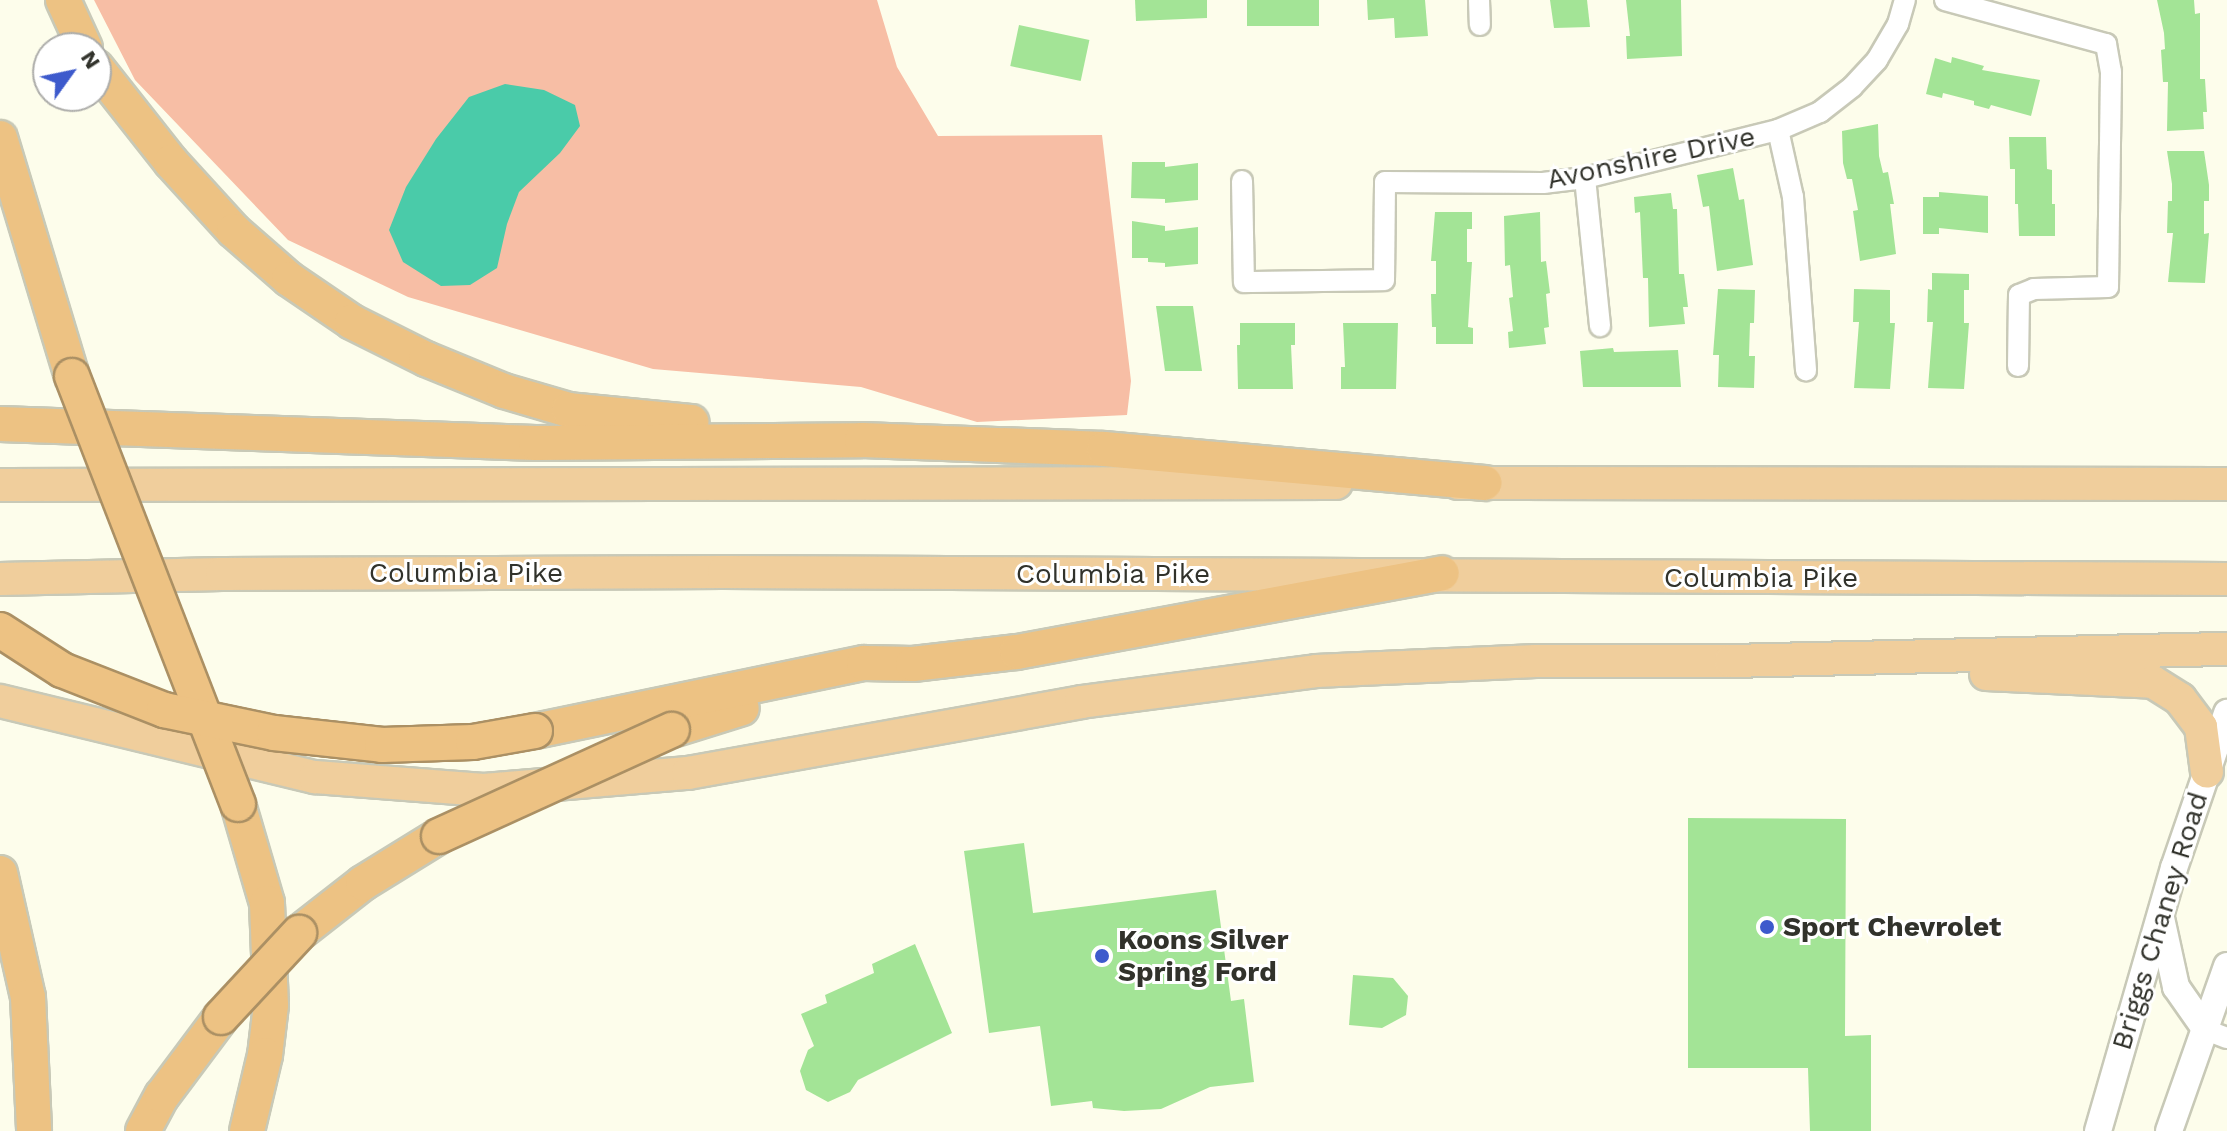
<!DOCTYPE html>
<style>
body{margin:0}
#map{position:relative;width:2227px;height:1131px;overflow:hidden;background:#fdfdeb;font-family:"Work Sans",sans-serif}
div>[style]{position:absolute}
.green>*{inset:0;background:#f7bea5}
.water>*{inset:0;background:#4acba9}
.building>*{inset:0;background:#a3e496;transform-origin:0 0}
.roads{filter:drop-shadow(2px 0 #c8c9b7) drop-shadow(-2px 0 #c8c9b7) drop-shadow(0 2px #c8c9b7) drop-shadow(0 -2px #c8c9b7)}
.minor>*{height:20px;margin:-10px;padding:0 10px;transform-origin:10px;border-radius:10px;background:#fff}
.secondary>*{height:26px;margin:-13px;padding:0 13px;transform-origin:13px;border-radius:13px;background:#fff}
.trunk>*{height:32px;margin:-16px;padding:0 16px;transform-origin:16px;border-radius:16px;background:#f0ce9c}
.motorway>*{height:34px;margin:-17px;padding:0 17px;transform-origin:17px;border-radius:17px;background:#edc283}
.bridges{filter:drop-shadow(2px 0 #ab9064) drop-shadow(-2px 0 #ab9064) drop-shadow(0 2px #ab9064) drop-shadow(0 -2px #ab9064)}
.motorway-bridge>*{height:34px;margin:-17px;padding:0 17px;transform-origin:17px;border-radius:17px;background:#edc283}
.dots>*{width:22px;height:22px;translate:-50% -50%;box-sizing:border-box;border:4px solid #fff;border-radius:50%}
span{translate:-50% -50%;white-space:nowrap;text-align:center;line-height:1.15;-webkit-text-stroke:6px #fff;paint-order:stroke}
.street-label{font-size:28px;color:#31322b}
.poi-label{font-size:28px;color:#31322b;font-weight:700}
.left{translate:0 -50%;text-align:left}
.north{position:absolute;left:32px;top:32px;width:80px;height:80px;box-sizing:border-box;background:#fff;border:2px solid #adadaa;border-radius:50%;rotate:57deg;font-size:22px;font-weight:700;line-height:32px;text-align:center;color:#31322b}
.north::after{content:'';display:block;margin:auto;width:28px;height:36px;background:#3d5acc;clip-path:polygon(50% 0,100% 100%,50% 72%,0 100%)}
</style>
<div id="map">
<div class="green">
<i style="clip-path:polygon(94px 0,877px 0,897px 67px,938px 136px,1102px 135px,1131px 381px,1127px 415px,977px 422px,861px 387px,653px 369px,408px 297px,288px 240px,135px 80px)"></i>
</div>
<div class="water">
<i style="clip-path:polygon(505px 84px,544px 90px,575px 105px,580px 126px,560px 153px,519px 192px,507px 224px,497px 268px,470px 285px,441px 286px,403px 262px,389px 230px,406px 187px,436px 139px,469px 97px)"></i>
</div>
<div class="building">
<i style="clip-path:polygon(1135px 0,1207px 0,1207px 18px,1136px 21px)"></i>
<i style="left:1247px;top:0;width:72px;height:26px"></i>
<i style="clip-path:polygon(1367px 0,1425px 0,1428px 36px,1395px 38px,1394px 18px,1368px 20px)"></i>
<i style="clip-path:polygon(1550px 0,1587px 0,1590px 27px,1554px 28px)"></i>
<i style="clip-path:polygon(1626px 0,1681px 0,1682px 56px,1627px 59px,1626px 36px,1630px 36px)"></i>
<i style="clip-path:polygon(2157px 0,2194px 0,2195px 14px,2200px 13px,2200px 79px,2205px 79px,2207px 112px,2203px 112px,2204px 129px,2167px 131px,2168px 82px,2163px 82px,2161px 50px,2165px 49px,2164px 33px)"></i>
<i style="left:1019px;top:25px;width:72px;height:42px;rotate:12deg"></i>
<i style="clip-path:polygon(1952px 57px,1984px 66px,1982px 70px,2040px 80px,2031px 116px,1991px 105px,1989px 109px,1974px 105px,1974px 101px,1943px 93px,1942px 98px,1926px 94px,1935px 58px,1951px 63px)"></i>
<i style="clip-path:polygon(1878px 124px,1879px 156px,1883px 173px,1888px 172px,1894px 204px,1890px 204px,1896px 254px,1860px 261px,1853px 211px,1858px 210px,1852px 179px,1847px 179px,1843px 163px,1842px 131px)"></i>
<i style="clip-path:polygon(2009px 137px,2046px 137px,2047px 169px,2052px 170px,2052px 204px,2055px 204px,2055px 236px,2019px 236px,2018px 204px,2015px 204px,2015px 169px,2010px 169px)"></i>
<i style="clip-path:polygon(2167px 151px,2204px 151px,2209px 185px,2209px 201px,2204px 201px,2204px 234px,2209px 233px,2205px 283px,2168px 282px,2173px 233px,2167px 233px,2168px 201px,2172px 201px,2172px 184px)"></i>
<i style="clip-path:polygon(1132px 162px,1165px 162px,1165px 167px,1198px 163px,1198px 200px,1165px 203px,1165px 199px,1131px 198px)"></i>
<i style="clip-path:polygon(1733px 168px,1739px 200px,1744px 199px,1753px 265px,1717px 271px,1709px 206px,1703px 207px,1697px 175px)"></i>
<i style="clip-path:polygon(1939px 192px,1988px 196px,1988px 233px,1939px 228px,1939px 234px,1923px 234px,1923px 197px,1939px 197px)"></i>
<i style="clip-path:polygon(1671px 193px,1673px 209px,1677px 209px,1679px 274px,1684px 274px,1688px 307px,1683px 307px,1685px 324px,1649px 327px,1648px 278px,1643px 278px,1640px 212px,1635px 213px,1634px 197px)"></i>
<i style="clip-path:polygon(1435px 212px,1472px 212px,1472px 229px,1467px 229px,1467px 262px,1472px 262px,1468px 327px,1473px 328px,1473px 344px,1436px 344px,1436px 327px,1432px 327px,1431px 294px,1436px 294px,1436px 261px,1431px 261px)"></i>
<i style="clip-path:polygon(1540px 212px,1541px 262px,1546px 261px,1550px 293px,1546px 294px,1549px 327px,1544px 328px,1546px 344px,1509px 348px,1508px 332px,1513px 331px,1509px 298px,1513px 297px,1510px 265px,1505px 266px,1504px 216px)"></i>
<i style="clip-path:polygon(1132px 221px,1165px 226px,1165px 231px,1198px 227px,1198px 264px,1165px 267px,1165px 263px,1148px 262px,1148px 258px,1132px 258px)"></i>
<i style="clip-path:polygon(1932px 273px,1969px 274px,1969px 290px,1964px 290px,1964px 323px,1969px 323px,1964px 389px,1928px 388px,1933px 322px,1927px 322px,1928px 289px,1932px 290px)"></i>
<i style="clip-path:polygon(1718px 289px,1755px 290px,1754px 323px,1750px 323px,1749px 356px,1755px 356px,1754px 388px,1718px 387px,1719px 355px,1713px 355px)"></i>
<i style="clip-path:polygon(1854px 289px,1890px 290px,1890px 323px,1895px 323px,1890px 389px,1854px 388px,1859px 322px,1853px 322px)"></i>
<i style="clip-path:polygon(1156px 306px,1193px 306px,1202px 371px,1165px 371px)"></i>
<i style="clip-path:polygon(1240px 323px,1295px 323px,1295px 345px,1291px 345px,1293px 389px,1238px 389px,1237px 345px,1240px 345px)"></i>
<i style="clip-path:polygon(1343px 323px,1398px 323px,1396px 389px,1341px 389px,1341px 367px,1345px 367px)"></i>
<i style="clip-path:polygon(1613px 348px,1614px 352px,1678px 350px,1681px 387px,1583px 387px,1580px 351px)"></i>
<i style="clip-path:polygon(1688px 818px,1846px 819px,1845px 1036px,1871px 1035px,1871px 1131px,1810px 1131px,1808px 1068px,1688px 1068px)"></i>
<i style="clip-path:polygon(1024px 843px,1033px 913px,1216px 890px,1231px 1001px,1244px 999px,1254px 1082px,1210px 1087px,1161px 1109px,1124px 1111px,1093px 1108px,1092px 1101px,1051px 1106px,1040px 1026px,989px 1033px,964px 851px)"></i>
<i style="clip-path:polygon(915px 944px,952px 1033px,858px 1080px,850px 1092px,828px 1102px,806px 1090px,800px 1071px,808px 1050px,814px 1046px,801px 1014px,827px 1003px,825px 995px,874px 973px,872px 964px)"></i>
<i style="clip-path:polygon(1353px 975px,1393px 978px,1408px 996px,1406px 1015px,1382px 1028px,1349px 1025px)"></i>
</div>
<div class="roads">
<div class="minor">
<i style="left:1479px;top:0;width:25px;rotate:88deg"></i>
<i style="left:1945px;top:0;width:167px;rotate:15.3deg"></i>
<i style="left:2106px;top:44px;width:28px;rotate:80deg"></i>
<i style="left:2111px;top:72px;width:215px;rotate:90.8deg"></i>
<i style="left:2108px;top:287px;width:74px;rotate:178.5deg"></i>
<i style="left:2034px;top:289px;width:16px;rotate:158deg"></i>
<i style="left:2019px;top:295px;width:71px;rotate:90.8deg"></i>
<i style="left:1778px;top:130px;width:69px;rotate:77.4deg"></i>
<i style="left:1793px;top:197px;width:174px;rotate:85.7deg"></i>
<i style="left:1585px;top:178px;width:149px;rotate:84.2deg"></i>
<i style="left:1242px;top:181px;width:101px;rotate:88.9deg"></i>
<i style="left:1244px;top:282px;width:140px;rotate:-0.8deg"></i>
<i style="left:1384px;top:280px;width:98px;rotate:-89.4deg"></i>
<i style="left:1385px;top:182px;width:158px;rotate:0.4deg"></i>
<i style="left:1543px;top:183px;width:42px;rotate:-6.8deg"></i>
<i style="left:1585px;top:178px;width:199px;rotate:-14deg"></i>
<i style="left:1778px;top:130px;width:46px;rotate:-23.2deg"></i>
<i style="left:1820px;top:112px;width:41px;rotate:-38deg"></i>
<i style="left:1852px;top:87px;width:37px;rotate:-47deg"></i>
<i style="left:1877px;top:60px;width:42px;rotate:-59.7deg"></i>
<i style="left:1898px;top:24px;width:25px;rotate:-74deg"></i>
<i style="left:2206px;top:1030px;width:22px;rotate:21deg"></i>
</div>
<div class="secondary">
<i style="left:2161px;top:918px;width:71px;rotate:77.7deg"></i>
<i style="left:2176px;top:987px;width:52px;rotate:55.1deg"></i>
<i style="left:2098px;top:1131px;width:274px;rotate:-73.9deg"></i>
<i style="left:2174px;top:868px;width:164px;rotate:-71.1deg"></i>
<i style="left:2169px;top:1131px;width:175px;rotate:-70.6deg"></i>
</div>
<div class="trunk">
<i style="left:1458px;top:483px;width:769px;rotate:0.07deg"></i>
<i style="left:0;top:485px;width:1336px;rotate:-0.09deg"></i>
<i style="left:0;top:579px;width:222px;rotate:-1.3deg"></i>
<i style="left:222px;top:574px;width:502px;rotate:-0.23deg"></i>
<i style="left:724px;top:572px;width:1503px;rotate:0.27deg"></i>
<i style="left:1986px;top:674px;width:167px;rotate:2.7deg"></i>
<i style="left:2153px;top:682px;width:32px;rotate:32deg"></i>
<i style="left:2180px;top:699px;width:35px;rotate:53deg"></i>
<i style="left:2201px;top:727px;width:45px;rotate:82.4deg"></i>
<i style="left:0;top:701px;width:324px;rotate:13.6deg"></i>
<i style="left:315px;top:777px;width:169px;rotate:4.4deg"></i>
<i style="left:484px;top:790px;width:205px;rotate:-4.8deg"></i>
<i style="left:688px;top:773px;width:399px;rotate:-10.2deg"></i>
<i style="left:1081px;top:702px;width:237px;rotate:-7.5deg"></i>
<i style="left:1316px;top:671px;width:220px;rotate:-2.6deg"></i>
<i style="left:1536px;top:661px;width:195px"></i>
<i style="left:1731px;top:661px;width:496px;rotate:-1.4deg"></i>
</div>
<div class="motorway">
<i style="left:63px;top:0;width:53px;rotate:65.4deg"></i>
<i style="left:96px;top:67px;width:121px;rotate:51.7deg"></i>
<i style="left:171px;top:162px;width:93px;rotate:47.6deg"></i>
<i style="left:234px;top:231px;width:73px;rotate:41.1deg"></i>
<i style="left:289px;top:279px;width:76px;rotate:34.3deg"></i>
<i style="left:352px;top:322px;width:83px;rotate:26.6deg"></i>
<i style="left:426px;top:359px;width:84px;rotate:22.3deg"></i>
<i style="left:504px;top:391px;width:68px;rotate:16.3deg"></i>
<i style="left:569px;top:410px;width:123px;rotate:5.6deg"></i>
<i style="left:0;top:138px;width:249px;rotate:73.2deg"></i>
<i style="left:0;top:424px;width:536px;rotate:2.03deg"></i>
<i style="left:536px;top:443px;width:326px;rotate:-0.5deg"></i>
<i style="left:862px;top:440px;width:242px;rotate:2.1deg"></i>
<i style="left:1104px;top:449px;width:382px;rotate:5.1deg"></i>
<i style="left:672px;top:730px;width:73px;rotate:-17.4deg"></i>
<i style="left:535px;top:731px;width:336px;rotate:-11.7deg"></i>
<i style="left:864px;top:663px;width:49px;rotate:1.2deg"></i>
<i style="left:913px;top:664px;width:105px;rotate:-6.6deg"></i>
<i style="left:1017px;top:652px;width:432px;rotate:-10.5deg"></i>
<i style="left:238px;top:804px;width:103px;rotate:73.7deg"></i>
<i style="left:267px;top:903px;width:102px;rotate:87.8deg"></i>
<i style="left:271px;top:1005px;width:50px;rotate:96.8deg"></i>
<i style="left:265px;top:1055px;width:78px;rotate:103.3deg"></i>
<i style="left:0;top:873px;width:127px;rotate:77.3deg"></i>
<i style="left:28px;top:997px;width:134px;rotate:87.4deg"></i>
<i style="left:299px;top:933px;width:81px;rotate:-38deg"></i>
<i style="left:363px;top:883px;width:89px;rotate:-31.7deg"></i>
<i style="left:143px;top:1131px;width:40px;rotate:-62deg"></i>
<i style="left:162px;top:1096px;width:99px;rotate:-53.2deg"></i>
</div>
</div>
<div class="bridges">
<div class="motorway-bridge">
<i style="left:72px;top:376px;width:459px;rotate:68.8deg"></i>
<i style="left:0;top:630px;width:74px;rotate:32.8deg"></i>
<i style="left:62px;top:670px;width:110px;rotate:21.4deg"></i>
<i style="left:164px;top:710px;width:112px;rotate:11.8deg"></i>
<i style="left:274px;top:733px;width:109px;rotate:6.3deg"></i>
<i style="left:382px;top:745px;width:91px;rotate:-1.9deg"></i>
<i style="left:473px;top:742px;width:63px;rotate:-10.1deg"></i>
<i style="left:439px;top:836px;width:256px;rotate:-24.5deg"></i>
<i style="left:221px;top:1017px;width:115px;rotate:-47.1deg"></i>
</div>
</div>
<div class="dots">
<i style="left:1767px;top:927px;background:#3d5acc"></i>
<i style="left:1102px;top:956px;background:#3d5acc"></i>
</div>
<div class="street-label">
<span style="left:1651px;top:158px;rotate:-12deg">Avonshire Drive</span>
<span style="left:466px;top:573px">Columbia Pike</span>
<span style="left:1113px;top:574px">Columbia Pike</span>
<span style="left:1761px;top:578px">Columbia Pike</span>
<span style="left:2160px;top:921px;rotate:-73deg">Briggs Chaney Road</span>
</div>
<div class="poi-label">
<span class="left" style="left:1783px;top:927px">Sport Chevrolet</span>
<span class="left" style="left:1118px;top:956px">Koons Silver<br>Spring Ford</span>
</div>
<div class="north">N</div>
</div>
